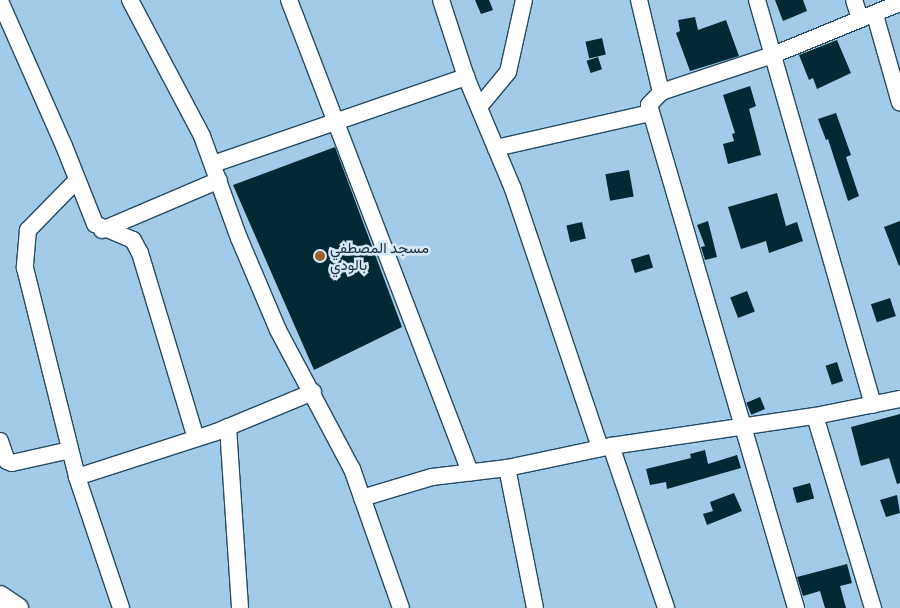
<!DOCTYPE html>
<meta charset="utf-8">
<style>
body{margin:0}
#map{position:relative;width:900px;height:608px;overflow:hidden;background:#a1cbe8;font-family:"Archivo Narrow",Vazirmatn,sans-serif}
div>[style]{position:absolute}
.building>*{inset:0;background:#002934;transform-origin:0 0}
.roads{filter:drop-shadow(1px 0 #254b64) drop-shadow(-1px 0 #254b64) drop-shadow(0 1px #254b64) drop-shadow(0 -1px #254b64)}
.minor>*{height:16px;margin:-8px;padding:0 8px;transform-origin:8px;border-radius:8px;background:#fff}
.tertiary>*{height:20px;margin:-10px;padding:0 10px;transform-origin:10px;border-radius:10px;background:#fff}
.dots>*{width:14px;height:14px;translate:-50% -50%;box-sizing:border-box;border:2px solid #d4e9f8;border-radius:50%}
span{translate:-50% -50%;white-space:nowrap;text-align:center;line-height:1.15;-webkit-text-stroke:5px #d4e9f8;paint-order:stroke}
.poi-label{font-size:15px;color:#20313d}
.left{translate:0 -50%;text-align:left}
</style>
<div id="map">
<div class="building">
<i style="clip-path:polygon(475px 0,489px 0,493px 10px,481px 14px)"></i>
<i style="clip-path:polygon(775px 0,803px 0,807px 11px,783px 21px)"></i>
<i style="clip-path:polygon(695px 17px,698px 30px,726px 20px,739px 56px,690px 71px,676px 33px,680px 31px,678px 20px)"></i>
<i style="left:602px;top:38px;width:17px;height:17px;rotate:77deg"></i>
<i style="clip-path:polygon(837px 40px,851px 73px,817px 89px,813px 78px,809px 80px,799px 55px)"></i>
<i style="left:598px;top:57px;width:13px;height:12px;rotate:72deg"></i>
<i style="clip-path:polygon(750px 86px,756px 106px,749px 109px,761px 155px,728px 164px,723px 144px,734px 141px,732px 134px,735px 133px,723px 95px)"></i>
<i style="clip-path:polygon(836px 113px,851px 155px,846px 157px,859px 196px,848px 201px,828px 139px,826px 140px,818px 119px)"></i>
<i style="clip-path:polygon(335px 147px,402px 327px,314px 370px,233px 185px)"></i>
<i style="left:629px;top:170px;width:27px;height:24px;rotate:80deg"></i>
<i style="clip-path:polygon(777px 193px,786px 226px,797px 222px,803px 241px,769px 253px,766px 241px,741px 249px,728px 207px)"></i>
<i style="clip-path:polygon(708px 221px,717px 257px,705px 260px,701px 247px,705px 246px,697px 225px)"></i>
<i style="clip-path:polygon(900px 221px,900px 265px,899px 266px,884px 227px)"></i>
<i style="left:582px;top:222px;width:17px;height:16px;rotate:77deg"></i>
<i style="left:649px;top:254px;width:14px;height:19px;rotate:73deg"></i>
<i style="left:747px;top:291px;width:22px;height:18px;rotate:69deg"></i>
<i style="left:890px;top:298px;width:19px;height:20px;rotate:72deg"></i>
<i style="left:837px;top:362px;width:20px;height:12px;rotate:72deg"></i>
<i style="left:760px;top:397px;width:13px;height:15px;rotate:67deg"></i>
<i style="clip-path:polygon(900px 414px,900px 483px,897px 484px,889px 458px,861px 466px,851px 427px)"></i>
<i style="clip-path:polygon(705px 450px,708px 464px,737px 455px,741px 468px,667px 489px,666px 482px,650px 485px,646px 469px,691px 458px,690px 454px)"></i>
<i style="left:810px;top:483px;width:16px;height:18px;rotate:75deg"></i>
<i style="clip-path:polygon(734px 493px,742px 511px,707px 525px,703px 514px,713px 511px,710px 502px)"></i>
<i style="clip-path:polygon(897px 495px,900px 513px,886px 517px,880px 500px)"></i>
<i style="clip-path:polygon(847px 564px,852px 583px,840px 586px,846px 608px,825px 608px,820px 591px,803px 596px,797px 577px)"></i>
</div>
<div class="roads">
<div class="minor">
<i style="left:130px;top:0;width:154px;rotate:62.1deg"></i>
<i style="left:202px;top:136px;width:109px;rotate:70.1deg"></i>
<i style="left:239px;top:238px;width:100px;rotate:67deg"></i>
<i style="left:278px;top:330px;width:157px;rotate:62deg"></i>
<i style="left:352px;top:469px;width:147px;rotate:70.6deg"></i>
<i style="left:289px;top:0;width:506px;rotate:69.02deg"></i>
<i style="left:441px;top:0;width:81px;rotate:72deg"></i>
<i style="left:466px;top:77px;width:121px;rotate:67.2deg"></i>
<i style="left:513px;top:189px;width:273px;rotate:71.4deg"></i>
<i style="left:639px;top:0;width:95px;rotate:76.6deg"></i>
<i style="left:757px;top:0;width:421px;rotate:74deg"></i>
<i style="left:854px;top:0;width:20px;rotate:72deg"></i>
<i style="left:0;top:1px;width:158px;rotate:66.2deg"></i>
<i style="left:64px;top:146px;width:84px;rotate:68.3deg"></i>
<i style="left:95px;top:224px;width:41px;rotate:22.8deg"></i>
<i style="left:133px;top:240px;width:15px;rotate:62deg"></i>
<i style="left:140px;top:253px;width:193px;rotate:73.2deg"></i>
<i style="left:875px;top:15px;width:91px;rotate:74.1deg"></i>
<i style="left:479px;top:107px;width:45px;rotate:-50.4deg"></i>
<i style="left:508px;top:72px;width:74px;rotate:-77.5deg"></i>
<i style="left:496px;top:148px;width:158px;rotate:-12.8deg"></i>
<i style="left:213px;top:164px;width:268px;rotate:-19deg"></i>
<i style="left:76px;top:181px;width:69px;rotate:134.4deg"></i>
<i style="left:28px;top:230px;width:38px;rotate:95deg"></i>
<i style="left:25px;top:268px;width:215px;rotate:76deg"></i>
<i style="left:77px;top:477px;width:138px;rotate:71.4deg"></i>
<i style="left:102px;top:230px;width:127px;rotate:-23.1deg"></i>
<i style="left:815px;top:416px;width:201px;rotate:73.2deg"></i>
<i style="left:228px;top:427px;width:181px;rotate:86.2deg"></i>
<i style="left:0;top:441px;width:21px;rotate:71deg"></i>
<i style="left:7px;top:461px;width:5px;rotate:22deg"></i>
<i style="left:12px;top:463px;width:59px;rotate:-12.6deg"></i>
<i style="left:611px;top:446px;width:171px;rotate:71.2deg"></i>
<i style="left:77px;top:477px;width:146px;rotate:-17.9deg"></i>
<i style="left:216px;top:432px;width:105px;rotate:-22.4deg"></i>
<i style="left:362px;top:498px;width:73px;rotate:-16.7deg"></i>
<i style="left:432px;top:477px;width:76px;rotate:-6.8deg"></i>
<i style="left:535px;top:608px;width:143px;rotate:-101.3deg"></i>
<i style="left:507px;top:468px;width:106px;rotate:-11.9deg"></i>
<i style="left:611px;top:446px;width:206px;rotate:-8.4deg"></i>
<i style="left:815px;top:416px;width:87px;rotate:-11.3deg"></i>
<i style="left:796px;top:608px;width:524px;rotate:-106.29deg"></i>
<i style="left:649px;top:105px;width:18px;rotate:-47deg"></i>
<i style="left:661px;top:92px;width:118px;rotate:-18.3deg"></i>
<i style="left:773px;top:55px;width:137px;rotate:-22.3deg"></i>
</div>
<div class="tertiary">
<i style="left:0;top:596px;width:22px;rotate:34deg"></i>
</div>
</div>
<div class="dots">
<i style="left:320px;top:256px;background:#9d5d25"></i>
</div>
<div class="poi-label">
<span class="left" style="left:330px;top:256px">مسجد المصطفي<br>بالودي</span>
</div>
</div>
